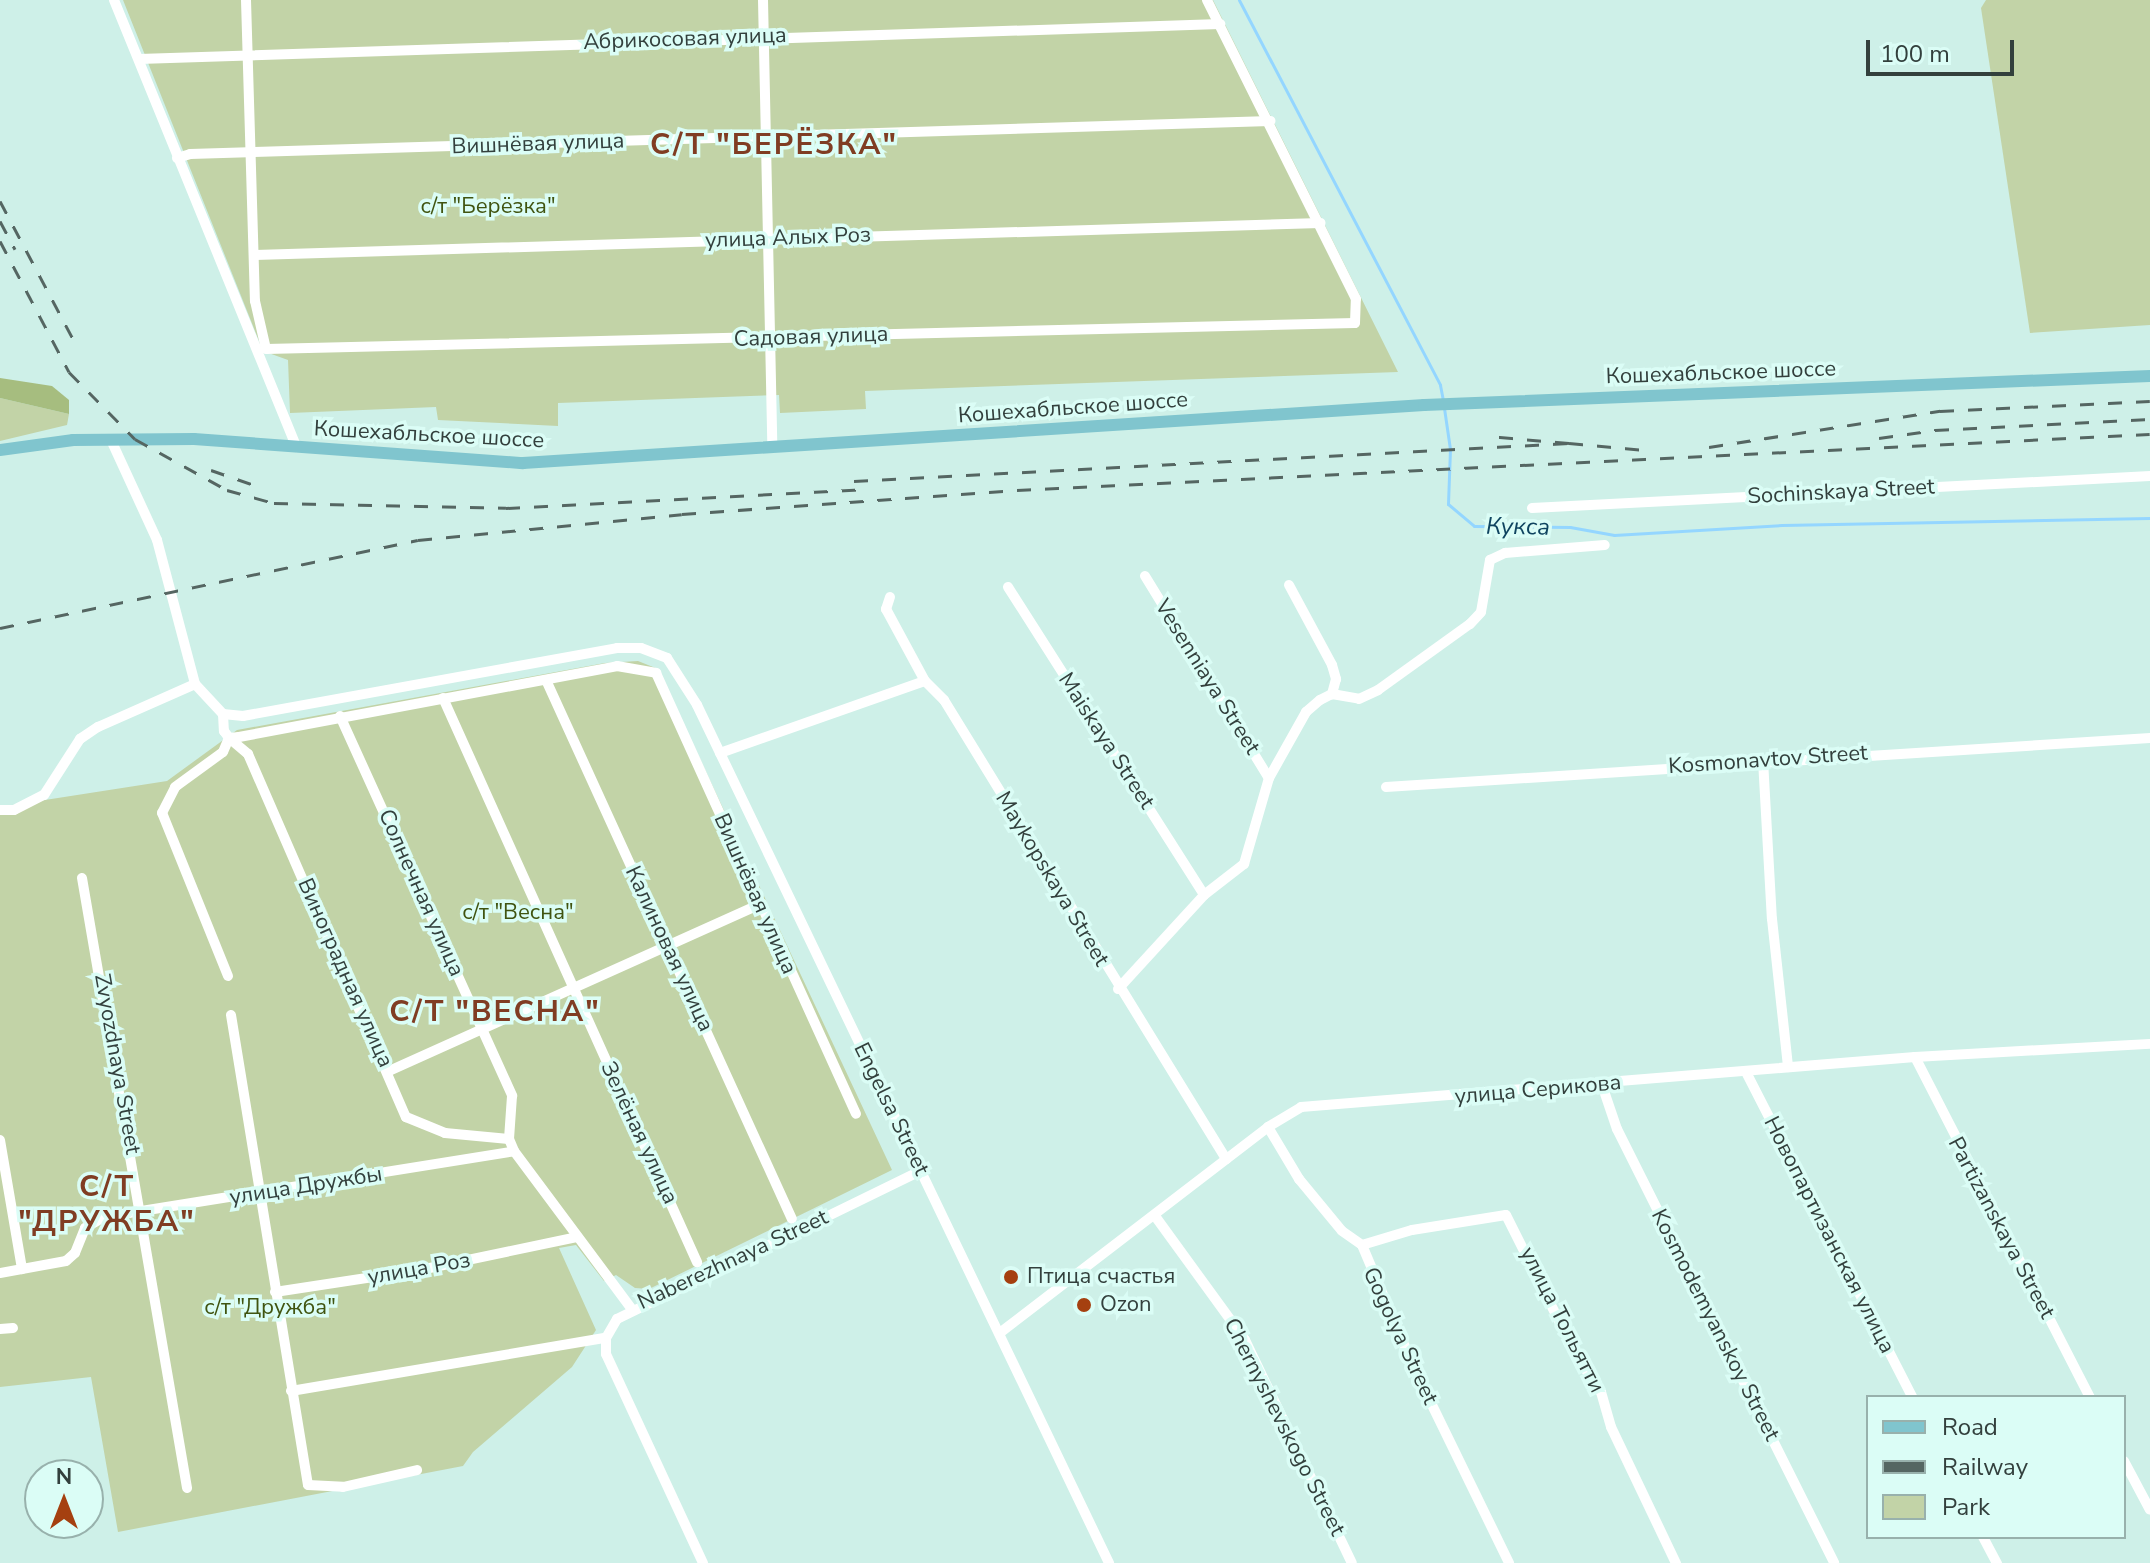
<!DOCTYPE html>
<meta charset="utf-8">
<style>
body{margin:0}
#map{position:relative;width:2150px;height:1563px;overflow:hidden;background:#cef0e8;font-family:"Nunito Sans",sans-serif}
div>[style]{position:absolute}
.green>*{inset:0;background:#c2d3a7}
.forest>*{inset:0;background:#a6bd7f}
.stream>*{height:3px;margin:-1.5px;padding:0 1.5px;transform-origin:1.5px;border-radius:1.5px;background:#94d6ff}
.minor>*{height:10px;margin:-5px;padding:0 5px;transform-origin:5px;border-radius:5px;background:#fff}
.major>*{height:12px;margin:-6px;padding:0 6px;transform-origin:6px;border-radius:6px;background:#80c5ce}
.rail>*{height:3px;margin-top:-1.5px;transform-origin:0;background:repeating-linear-gradient(90deg,#556662 0 14px,transparent 0 28px)}
.dots>*{width:22px;height:22px;translate:-50% -50%;box-sizing:border-box;border:4px solid #dbfdf6;border-radius:50%}
span{translate:-50% -50%;white-space:nowrap;text-align:center;line-height:1.15;-webkit-text-stroke:7px #dbfdf6;paint-order:stroke}
.street-label{font-size:22px;color:#33403d}
.park-label{font-size:22px;color:#405410}
.poi-label{font-size:22px;color:#33403d}
.left{translate:0 -50%;text-align:left}
.water-label{font-size:24px;color:#0f4460;font-style:italic}
.district-label{font-size:30px;color:#803d23;font-weight:700;letter-spacing:2px}
.legend{position:absolute;left:1866px;top:1395px;width:260px;height:144px;box-sizing:border-box;background:#dbfdf6;border:2px solid #98b1ac;margin:0;padding:10px 14px;list-style:none;font-size:24px;color:#33403d}
.legend li{display:flex;align-items:center;gap:16px;height:40px}
.legend b{width:40px;border:2px solid #98b1ac}
.north{position:absolute;left:24px;top:1459px;width:80px;height:80px;box-sizing:border-box;background:#dbfdf6;border:2px solid #98b1ac;border-radius:50%;rotate:0deg;font-size:22px;font-weight:700;line-height:32px;text-align:center;color:#33403d}
.north::after{content:'';display:block;margin:auto;width:28px;height:36px;background:#a54010;clip-path:polygon(50% 0,100% 100%,50% 72%,0 100%)}
.scale{position:absolute;left:1866px;top:40px;width:148px;height:36px;box-sizing:border-box;border:4px solid #33403d;border-top:0;padding-left:10px;font-size:24px;line-height:28px;white-space:nowrap;color:#33403d;-webkit-text-stroke:6px #dbfdf6;paint-order:stroke}
</style>
<div id="map">
<div class="green">
<i style="clip-path:polygon(123px 0,1213px 0,1398px 372px,865px 391px,866px 409px,780px 413px,779px 395px,558px 403px,558px 426px,438px 420px,436px 407px,290px 413px,288px 360px,263px 351px)"></i>
<i style="clip-path:polygon(1986px 0,2150px 0,2150px 325px,2030px 333px,1981px 8px)"></i>
<i style="clip-path:polygon(0 398px,69px 414px,67px 425px,0 441px)"></i>
<i style="clip-path:polygon(638px 661px,658px 669px,892px 1170px,649px 1289px,635px 1288px,616px 1275px,604px 1281px,576px 1245px,559px 1248px,596px 1330px,572px 1367px,473px 1452px,463px 1466px,118px 1532px,91px 1377px,0 1387px,0 807px,167px 781px,237px 730px,605px 663px)"></i>
</div>
<div class="forest">
<i style="clip-path:polygon(0 378px,52px 386px,69px 400px,69px 414px,0 398px)"></i>
</div>
<div class="stream">
<i style="left:1239px;top:0;width:434px;rotate:62.4deg"></i>
<i style="left:1440px;top:385px;width:15px;rotate:79deg"></i>
<i style="left:1444px;top:408px;width:41px;rotate:81.7deg"></i>
<i style="left:1450px;top:449px;width:55px;rotate:92.1deg"></i>
<i style="left:1448px;top:504px;width:34px;rotate:40deg"></i>
<i style="left:1474px;top:526px;width:96px;rotate:0.6deg"></i>
<i style="left:1570px;top:527px;width:45px;rotate:10.3deg"></i>
<i style="left:1614px;top:535px;width:168px;rotate:-3.4deg"></i>
<i style="left:1782px;top:525px;width:368px;rotate:-1.1deg"></i>
</div>
<div class="minor">
<i style="left:114px;top:0;width:483px;rotate:67.8deg"></i>
<i style="left:246px;top:0;width:301px;rotate:88.3deg"></i>
<i style="left:255px;top:301px;width:49px;rotate:77.1deg"></i>
<i style="left:763px;top:0;width:448px;rotate:88.8deg"></i>
<i style="left:139px;top:59px;width:1082px;rotate:-1.85deg"></i>
<i style="left:177px;top:158px;width:14px;rotate:-17deg"></i>
<i style="left:190px;top:154px;width:1081px;rotate:-1.75deg"></i>
<i style="left:255px;top:255px;width:1066px;rotate:-1.72deg"></i>
<i style="left:266px;top:349px;width:1089px;rotate:-1.37deg"></i>
<i style="left:1355px;top:323px;width:24px;rotate:-88deg"></i>
<i style="left:1356px;top:299px;width:334px;rotate:-116.5deg"></i>
<i style="left:111px;top:440px;width:110px;rotate:65.3deg"></i>
<i style="left:157px;top:540px;width:149px;rotate:75.2deg"></i>
<i style="left:195px;top:684px;width:41px;rotate:47deg"></i>
<i style="left:223px;top:714px;width:20px;rotate:6deg"></i>
<i style="left:243px;top:716px;width:380px;rotate:-10.3deg"></i>
<i style="left:617px;top:648px;width:24px"></i>
<i style="left:641px;top:648px;width:28px;rotate:21deg"></i>
<i style="left:667px;top:658px;width:56px;rotate:57.4deg"></i>
<i style="left:697px;top:705px;width:952px;rotate:64.35deg"></i>
<i style="left:1532px;top:508px;width:619px;rotate:-2.96deg"></i>
<i style="left:1145px;top:576px;width:237px;rotate:58.5deg"></i>
<i style="left:1289px;top:585px;width:91px;rotate:61.7deg"></i>
<i style="left:1332px;top:665px;width:15px;rotate:74deg"></i>
<i style="left:1336px;top:679px;width:16px;rotate:105deg"></i>
<i style="left:1008px;top:587px;width:365px;rotate:57.5deg"></i>
<i style="left:890px;top:597px;width:13px;rotate:108deg"></i>
<i style="left:886px;top:609px;width:82px;rotate:61.6deg"></i>
<i style="left:925px;top:681px;width:27px;rotate:45deg"></i>
<i style="left:944px;top:700px;width:539px;rotate:58.43deg"></i>
<i style="left:546px;top:680px;width:592px;rotate:65.47deg"></i>
<i style="left:443px;top:698px;width:619px;rotate:65.76deg"></i>
<i style="left:223px;top:714px;width:17px;rotate:87deg"></i>
<i style="left:224px;top:731px;width:9px;rotate:54deg"></i>
<i style="left:229px;top:738px;width:10px;rotate:-6deg"></i>
<i style="left:239px;top:737px;width:385px;rotate:-10.6deg"></i>
<i style="left:617px;top:666px;width:40px;rotate:10deg"></i>
<i style="left:656px;top:673px;width:484px;rotate:65.6deg"></i>
<i style="left:340px;top:716px;width:417px;rotate:65.6deg"></i>
<i style="left:512px;top:1096px;width:43px;rotate:94deg"></i>
<i style="left:509px;top:1139px;width:13px;rotate:67deg"></i>
<i style="left:514px;top:1151px;width:196px;rotate:53.3deg"></i>
<i style="left:720px;top:753px;width:217px;rotate:-19.4deg"></i>
<i style="left:1763px;top:760px;width:159px;rotate:86.8deg"></i>
<i style="left:1772px;top:919px;width:149px;rotate:83.8deg"></i>
<i style="left:1386px;top:787px;width:766px;rotate:-3.67deg"></i>
<i style="left:0;top:810px;width:14px"></i>
<i style="left:14px;top:810px;width:34px;rotate:-27deg"></i>
<i style="left:44px;top:795px;width:67px;rotate:-57.3deg"></i>
<i style="left:80px;top:739px;width:22px;rotate:-34deg"></i>
<i style="left:98px;top:727px;width:106px;rotate:-23.9deg"></i>
<i style="left:82px;top:878px;width:619px;rotate:80.23deg"></i>
<i style="left:228px;top:976px;width:176px;rotate:-112deg"></i>
<i style="left:162px;top:813px;width:29px;rotate:-63deg"></i>
<i style="left:175px;top:787px;width:59px;rotate:-36.1deg"></i>
<i style="left:223px;top:752px;width:15px;rotate:-67deg"></i>
<i style="left:229px;top:738px;width:25px;rotate:40deg"></i>
<i style="left:248px;top:754px;width:396px;rotate:66.5deg"></i>
<i style="left:406px;top:1117px;width:42px;rotate:22.3deg"></i>
<i style="left:445px;top:1133px;width:64px;rotate:5.4deg"></i>
<i style="left:1118px;top:989px;width:127px;rotate:-47.5deg"></i>
<i style="left:1204px;top:895px;width:51px;rotate:-37.8deg"></i>
<i style="left:1244px;top:864px;width:90px;rotate:-73.8deg"></i>
<i style="left:1269px;top:778px;width:76px;rotate:-60.7deg"></i>
<i style="left:1306px;top:712px;width:18px;rotate:-41deg"></i>
<i style="left:1320px;top:700px;width:13px;rotate:-27deg"></i>
<i style="left:1332px;top:694px;width:27px;rotate:10deg"></i>
<i style="left:1359px;top:699px;width:21px;rotate:-25deg"></i>
<i style="left:1378px;top:690px;width:113px;rotate:-35.7deg"></i>
<i style="left:1470px;top:624px;width:16px;rotate:-47deg"></i>
<i style="left:1481px;top:612px;width:53px;rotate:-80.2deg"></i>
<i style="left:1490px;top:560px;width:17px;rotate:-25deg"></i>
<i style="left:1505px;top:553px;width:100px;rotate:-4.6deg"></i>
<i style="left:231px;top:1015px;width:476px;rotate:80.7deg"></i>
<i style="left:308px;top:1485px;width:35px;rotate:3deg"></i>
<i style="left:343px;top:1487px;width:76px;rotate:-12.9deg"></i>
<i style="left:1915px;top:1057px;width:382px;rotate:62.8deg"></i>
<i style="left:389px;top:1071px;width:407px;rotate:-24.2deg"></i>
<i style="left:1746px;top:1072px;width:365px;rotate:62.9deg"></i>
<i style="left:1602px;top:1085px;width:46px;rotate:71.2deg"></i>
<i style="left:1617px;top:1129px;width:485px;rotate:63.4deg"></i>
<i style="left:1268px;top:1127px;width:61px;rotate:59.2deg"></i>
<i style="left:1299px;top:1179px;width:67px;rotate:50.4deg"></i>
<i style="left:1342px;top:1231px;width:24px;rotate:35deg"></i>
<i style="left:1362px;top:1245px;width:131px;rotate:67.1deg"></i>
<i style="left:1413px;top:1366px;width:219px;rotate:64deg"></i>
<i style="left:0;top:1140px;width:131px;rotate:80.3deg"></i>
<i style="left:1155px;top:1216px;width:153px;rotate:54deg"></i>
<i style="left:1245px;top:1340px;width:247px;rotate:64.4deg"></i>
<i style="left:1362px;top:1245px;width:52px;rotate:-16.7deg"></i>
<i style="left:1412px;top:1230px;width:95px;rotate:-9.1deg"></i>
<i style="left:1506px;top:1215px;width:159px;rotate:63.4deg"></i>
<i style="left:1577px;top:1357px;width:42px;rotate:55.6deg"></i>
<i style="left:1601px;top:1392px;width:36px;rotate:74deg"></i>
<i style="left:1611px;top:1427px;width:151px;rotate:64.5deg"></i>
<i style="left:0;top:1273px;width:67px;rotate:-10.3deg"></i>
<i style="left:66px;top:1261px;width:12px;rotate:-42deg"></i>
<i style="left:75px;top:1253px;width:27px;rotate:-68deg"></i>
<i style="left:85px;top:1228px;width:22px;rotate:-30deg"></i>
<i style="left:104px;top:1217px;width:415px;rotate:-9.1deg"></i>
<i style="left:275px;top:1292px;width:152px;rotate:-8.7deg"></i>
<i style="left:425px;top:1269px;width:155px;rotate:-11.9deg"></i>
<i style="left:0;top:1329px;width:13px;rotate:-4deg"></i>
<i style="left:1001px;top:1332px;width:337px;rotate:-37.5deg"></i>
<i style="left:1268px;top:1127px;width:39px;rotate:-31deg"></i>
<i style="left:1301px;top:1107px;width:616px;rotate:-4.66deg"></i>
<i style="left:1915px;top:1057px;width:235px;rotate:-3.2deg"></i>
<i style="left:291px;top:1391px;width:319px;rotate:-9.6deg"></i>
<i style="left:2124px;top:1461px;width:55px;rotate:62deg"></i>
<i style="left:1983px;top:1537px;width:30px;rotate:62deg"></i>
<i style="left:703px;top:1563px;width:230px;rotate:-114.9deg"></i>
<i style="left:606px;top:1354px;width:16px;rotate:-90deg"></i>
<i style="left:606px;top:1338px;width:22px;rotate:-60deg"></i>
<i style="left:617px;top:1319px;width:338px;rotate:-26deg"></i>
</div>
<div class="major">
<i style="left:0;top:450px;width:74px;rotate:-7.8deg"></i>
<i style="left:73px;top:440px;width:121px;rotate:-0.5deg"></i>
<i style="left:194px;top:439px;width:330px;rotate:4.2deg"></i>
<i style="left:523px;top:463px;width:903px;rotate:-3.68deg"></i>
<i style="left:1424px;top:405px;width:727px;rotate:-2.29deg"></i>
</div>
<div class="rail">
<i style="left:0;top:201px;width:158px;rotate:62.1deg"></i>
<i style="left:0;top:221px;width:32px;rotate:62deg"></i>
<i style="left:0;top:241px;width:148px;rotate:62.2deg"></i>
<i style="left:69px;top:372px;width:94px;rotate:45.4deg"></i>
<i style="left:135px;top:439px;width:105px;rotate:29deg"></i>
<i style="left:227px;top:490px;width:49px;rotate:15.5deg"></i>
<i style="left:274px;top:503px;width:232px;rotate:1.2deg"></i>
<i style="left:506px;top:508px;width:363px;rotate:-3deg"></i>
<i style="left:1879px;top:438px;width:57px;rotate:-8.1deg"></i>
<i style="left:1935px;top:430px;width:215px;rotate:-2.9deg"></i>
<i style="left:1569px;top:443px;width:76px;rotate:5.3deg"></i>
<i style="left:1709px;top:447px;width:234px;rotate:-8.9deg"></i>
<i style="left:1940px;top:411px;width:210px;rotate:-2.7deg"></i>
<i style="left:211px;top:470px;width:55px;rotate:19.1deg"></i>
<i style="left:854px;top:481px;width:716px;rotate:-3.04deg"></i>
<i style="left:1569px;top:443px;width:81px;rotate:-175.1deg"></i>
<i style="left:0;top:628px;width:427px;rotate:-11.9deg"></i>
<i style="left:418px;top:540px;width:265px;rotate:-5.6deg"></i>
<i style="left:682px;top:514px;width:336px;rotate:-4.1deg"></i>
<i style="left:1017px;top:490px;width:1134px;rotate:-2.83deg"></i>
</div>
<div class="dots">
<i style="left:1011px;top:1277px;background:#a54010"></i>
<i style="left:1084px;top:1305px;background:#a54010"></i>
</div>
<div class="street-label">
<span style="left:685px;top:39px;rotate:-2deg">Абрикосовая улица</span>
<span style="left:538px;top:144px;rotate:-2deg">Вишнёвая улица</span>
<span style="left:788px;top:238px;rotate:-2deg">улица Алых Роз</span>
<span style="left:811px;top:337px;rotate:-2deg">Садовая улица</span>
<span style="left:1721px;top:373px;rotate:-2deg">Кошехабльское шоссе</span>
<span style="left:1073px;top:408px;rotate:-4deg">Кошехабльское шоссе</span>
<span style="left:429px;top:435px;rotate:3deg">Кошехабльское шоссе</span>
<span style="left:1841px;top:492px;rotate:-3deg">Sochinskaya Street</span>
<span style="left:1207px;top:677px;rotate:58deg">Vesenniaya Street</span>
<span style="left:1106px;top:741px;rotate:57deg">Maiskaya Street</span>
<span style="left:1768px;top:760px;rotate:-4deg">Kosmonavtov Street</span>
<span style="left:1052px;top:879px;rotate:59deg">Maykopskaya Street</span>
<span style="left:421px;top:893px;rotate:66deg">Солнечная улица</span>
<span style="left:755px;top:894px;rotate:66deg">Вишнёвая улица</span>
<span style="left:669px;top:949px;rotate:65deg">Калиновая улица</span>
<span style="left:345px;top:973px;rotate:66deg">Виноградная улица</span>
<span style="left:117px;top:1064px;rotate:80deg">Zvyozdnaya Street</span>
<span style="left:1538px;top:1090px;rotate:-5deg">улица Серикова</span>
<span style="left:891px;top:1109px;rotate:64deg">Engelsa Street</span>
<span style="left:639px;top:1133px;rotate:65deg">Зелёная улица</span>
<span style="left:306px;top:1186px;rotate:-9deg">улица Дружбы</span>
<span style="left:2001px;top:1228px;rotate:62deg">Partizanskaya Street</span>
<span style="left:1829px;top:1235px;rotate:63deg">Новопартизанская улица</span>
<span style="left:733px;top:1260px;rotate:-25deg">Naberezhnaya Street</span>
<span style="left:419px;top:1269px;rotate:-10deg">улица Роз</span>
<span style="left:1562px;top:1320px;rotate:63deg">улица Тольятти</span>
<span style="left:1715px;top:1325px;rotate:63deg">Kosmodemyanskoy Street</span>
<span style="left:1400px;top:1336px;rotate:65deg">Gogolya Street</span>
<span style="left:1284px;top:1427px;rotate:63deg">Chernyshevskogo Street</span>
</div>
<div class="park-label">
<span style="left:488px;top:207px">с/т "Берёзка"</span>
<span style="left:518px;top:913px">с/т "Весна"</span>
<span style="left:270px;top:1308px">с/т "Дружба"</span>
</div>
<div class="poi-label">
<span class="left" style="left:1027px;top:1277px">Птица счастья</span>
<span class="left" style="left:1100px;top:1305px">Ozon</span>
</div>
<div class="water-label">
<span style="left:1518px;top:527px;rotate:1deg">Кукса</span>
</div>
<div class="district-label">
<span style="left:774px;top:145px">С/Т "БЕРЁЗКА"</span>
<span style="left:495px;top:1012px">С/Т "ВЕСНА"</span>
<span style="left:107px;top:1204px">С/Т<br>"ДРУЖБА"</span>
</div>
<ul class="legend">
<li><b style="height:10px;background:#80c5ce"></b>Road</li>
<li><b style="height:10px;background:#556662"></b>Railway</li>
<li><b style="height:22px;background:#c2d3a7"></b>Park</li>
</ul>
<div class="north">N</div>
<div class="scale">100 m</div>
</div>
